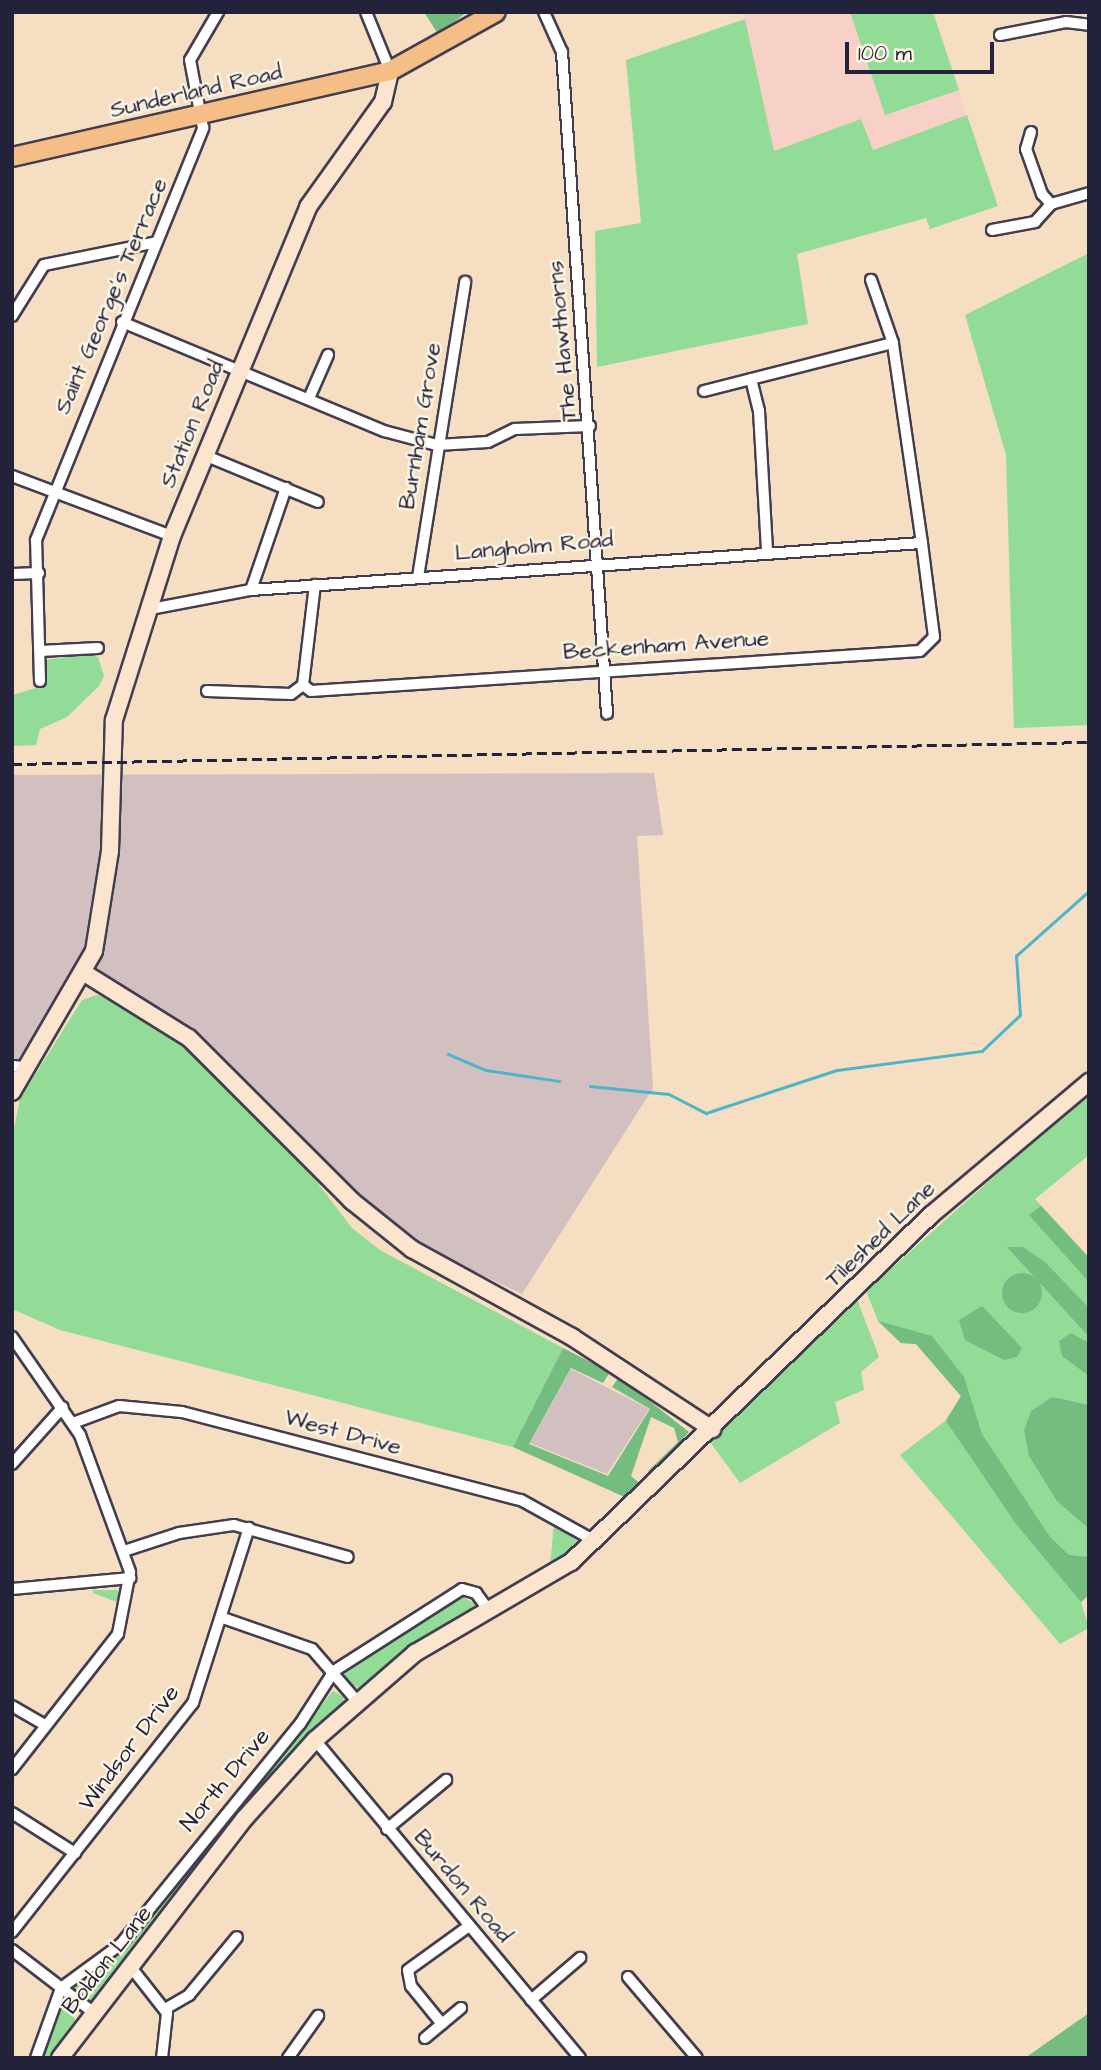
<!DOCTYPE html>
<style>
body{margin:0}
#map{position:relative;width:1101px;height:2070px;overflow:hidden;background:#f5dec2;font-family:"Architects Daughter",sans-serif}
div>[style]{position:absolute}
.built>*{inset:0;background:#f7d1c8}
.industrial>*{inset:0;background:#d2bfc0}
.green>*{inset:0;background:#92dc97}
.forest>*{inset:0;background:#75bc80}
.round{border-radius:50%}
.stream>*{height:2.5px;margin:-1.25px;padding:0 1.25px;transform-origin:1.25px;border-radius:1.25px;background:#4db4cb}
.roads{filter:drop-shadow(2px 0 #423e4f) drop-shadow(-2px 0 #423e4f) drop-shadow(0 2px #423e4f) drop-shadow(0 -2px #423e4f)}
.street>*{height:10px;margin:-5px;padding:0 5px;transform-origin:5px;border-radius:5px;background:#fff}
.secondary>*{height:16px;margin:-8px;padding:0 8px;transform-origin:8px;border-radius:8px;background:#fbe5cf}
.primary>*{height:18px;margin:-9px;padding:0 9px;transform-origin:9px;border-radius:9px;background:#f6be87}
.rail>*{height:2.5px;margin-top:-1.25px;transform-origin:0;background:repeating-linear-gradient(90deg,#22223b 0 10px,transparent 0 15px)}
span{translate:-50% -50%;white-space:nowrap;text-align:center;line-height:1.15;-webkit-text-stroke:5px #fcf5e5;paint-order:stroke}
.street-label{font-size:23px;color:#22223b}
.frame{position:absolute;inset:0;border:14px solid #22223b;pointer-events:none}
.scale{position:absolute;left:845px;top:42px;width:149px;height:32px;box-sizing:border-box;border:4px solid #22223b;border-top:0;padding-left:9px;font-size:21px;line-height:24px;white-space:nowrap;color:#22223b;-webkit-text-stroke:5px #fcf5e5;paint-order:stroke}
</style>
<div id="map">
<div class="built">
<i style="clip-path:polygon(743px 12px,933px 12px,967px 115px,872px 150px,861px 119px,774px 151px)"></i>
</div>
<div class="industrial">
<i style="clip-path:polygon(654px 773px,663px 835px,637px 836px,653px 1088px,522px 1294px,414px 1243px,354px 1199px,192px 1035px,96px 968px,20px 1059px,12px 1059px,12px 775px)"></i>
<i style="clip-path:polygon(571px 1369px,649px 1409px,607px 1474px,530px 1443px)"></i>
</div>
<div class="green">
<i style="clip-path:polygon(850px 12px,933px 12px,959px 90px,885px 115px)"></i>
<i style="clip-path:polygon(745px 19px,774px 151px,861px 119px,873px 150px,967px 115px,998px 206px,930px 229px,926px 218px,797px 254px,808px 324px,597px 367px,595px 231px,641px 223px,626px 60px)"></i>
<i style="clip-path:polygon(1089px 253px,1089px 725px,1014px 728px,1006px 455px,965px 315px)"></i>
<i style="clip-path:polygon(88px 654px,98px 657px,104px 676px,99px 686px,67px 717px,40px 729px,36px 745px,12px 746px,12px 695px,43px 686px,45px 660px)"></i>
<i style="clip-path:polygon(97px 995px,128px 1006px,221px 1076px,301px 1161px,352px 1228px,380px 1250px,563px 1348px,513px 1447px,60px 1330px,12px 1309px,12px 1139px,20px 1099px,82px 1000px)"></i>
<i style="clip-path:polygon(1089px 1092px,1089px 1155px,1035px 1199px,1089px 1257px,1089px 1595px,1081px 1602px,1089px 1628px,1060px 1644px,900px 1455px,945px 1421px,961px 1396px,916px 1344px,901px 1343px,878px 1321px,866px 1291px)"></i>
<i style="clip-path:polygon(857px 1299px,879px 1357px,861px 1372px,864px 1390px,835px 1402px,840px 1423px,740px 1483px,710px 1442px)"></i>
<i style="clip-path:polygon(554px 1523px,581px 1544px,550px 1566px)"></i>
<i style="clip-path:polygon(93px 1590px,118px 1590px,122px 1604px,93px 1593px)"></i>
<i style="clip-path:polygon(463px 1597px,475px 1604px,466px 1615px,359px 1688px,343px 1680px,347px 1668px)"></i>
<i style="clip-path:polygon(333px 1691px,344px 1697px,342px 1708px,182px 1887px,90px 2003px,84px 2001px,74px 1992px,78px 1980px,122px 1953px)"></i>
<i style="clip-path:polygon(69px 2005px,76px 2023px,49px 2058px,42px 2058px,59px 2009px)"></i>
</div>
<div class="forest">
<i style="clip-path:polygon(424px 12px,467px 12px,438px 34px)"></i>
<i style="clip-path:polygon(1041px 1206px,1089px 1258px,1089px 1282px,1029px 1215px)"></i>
<i style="clip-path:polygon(1007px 1247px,1023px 1247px,1045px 1262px,1089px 1308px,1089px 1337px)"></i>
<i class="round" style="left:1002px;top:1273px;width:40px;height:40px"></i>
<i style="clip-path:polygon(982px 1306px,1022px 1348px,1017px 1357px,1004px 1360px,965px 1340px,959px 1320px)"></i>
<i style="clip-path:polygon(878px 1321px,932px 1336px,964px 1377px,982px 1434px,1050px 1537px,1069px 1555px,1089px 1557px,1089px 1595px,1081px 1602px,1016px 1524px,946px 1421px,961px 1396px,916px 1344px,901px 1343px)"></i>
<i style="clip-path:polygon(1071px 1333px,1089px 1343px,1089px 1376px,1062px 1356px,1059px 1341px)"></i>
<i style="clip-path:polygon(563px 1348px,610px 1372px,603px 1383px,571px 1368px,529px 1444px,608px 1476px,650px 1409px,612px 1387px,619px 1377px,689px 1432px,652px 1475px,648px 1471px,678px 1442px,674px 1428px,651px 1417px,631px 1476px,643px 1486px,629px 1499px,513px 1447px)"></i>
<i style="clip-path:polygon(1052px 1397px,1089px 1405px,1088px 1528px,1057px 1501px,1029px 1456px,1024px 1430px,1031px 1411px)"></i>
<i style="clip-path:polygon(1089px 2013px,1089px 2058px,1025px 2058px)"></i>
</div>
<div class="stream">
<i style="left:448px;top:1054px;width:41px;rotate:22.8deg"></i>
<i style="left:486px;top:1070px;width:74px;rotate:8.6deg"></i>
<i style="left:590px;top:1086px;width:79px;rotate:5.8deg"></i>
<i style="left:669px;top:1094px;width:42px;rotate:27.2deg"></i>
<i style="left:706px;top:1113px;width:138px;rotate:-18.2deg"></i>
<i style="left:837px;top:1070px;width:146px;rotate:-7.5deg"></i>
<i style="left:982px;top:1051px;width:52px;rotate:-43.5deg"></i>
<i style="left:1020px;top:1015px;width:59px;rotate:-93.9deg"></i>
<i style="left:1016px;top:956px;width:98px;rotate:-41.7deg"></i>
</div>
<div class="roads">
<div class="street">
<i style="left:366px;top:12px;width:64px;rotate:67.9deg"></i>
<i style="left:544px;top:12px;width:44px;rotate:65.8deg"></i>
<i style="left:562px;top:52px;width:663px;rotate:86.11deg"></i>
<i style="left:1000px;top:35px;width:67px;rotate:-11.1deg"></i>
<i style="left:1066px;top:22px;width:23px;rotate:7deg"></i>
<i style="left:1031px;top:132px;width:18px;rotate:106deg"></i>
<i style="left:1026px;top:149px;width:48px;rotate:70.4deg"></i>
<i style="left:1042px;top:194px;width:13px;rotate:48deg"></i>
<i style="left:1051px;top:204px;width:40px;rotate:-16deg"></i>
<i style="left:992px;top:230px;width:44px;rotate:-10.5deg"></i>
<i style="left:1035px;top:222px;width:24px;rotate:-48deg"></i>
<i style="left:12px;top:316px;width:60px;rotate:-57.9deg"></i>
<i style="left:44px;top:265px;width:115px;rotate:-11.5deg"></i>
<i style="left:122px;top:322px;width:284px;rotate:22.6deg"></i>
<i style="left:384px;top:431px;width:55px;rotate:14.8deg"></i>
<i style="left:437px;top:445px;width:51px;rotate:-3.4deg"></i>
<i style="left:488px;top:442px;width:30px;rotate:-26deg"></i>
<i style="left:515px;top:429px;width:75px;rotate:-2.3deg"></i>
<i style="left:751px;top:379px;width:33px;rotate:76deg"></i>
<i style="left:759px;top:411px;width:140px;rotate:86.7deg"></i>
<i style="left:704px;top:391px;width:195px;rotate:-14.3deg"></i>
<i style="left:310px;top:396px;width:45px;rotate:-66.3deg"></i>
<i style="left:204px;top:455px;width:123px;rotate:22.4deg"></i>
<i style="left:12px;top:476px;width:171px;rotate:20.6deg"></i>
<i style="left:12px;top:574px;width:27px;rotate:-2deg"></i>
<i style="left:418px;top:577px;width:299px;rotate:-80.9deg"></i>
<i style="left:251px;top:590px;width:108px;rotate:-71.1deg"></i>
<i style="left:151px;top:609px;width:102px;rotate:-10.8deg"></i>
<i style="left:251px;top:590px;width:673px;rotate:-4.01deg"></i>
<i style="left:40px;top:651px;width:58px;rotate:-3deg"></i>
<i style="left:40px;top:681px;width:141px;rotate:-91.6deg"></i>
<i style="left:36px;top:540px;width:445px;rotate:-67.9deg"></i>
<i style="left:203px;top:128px;width:69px;rotate:-100.8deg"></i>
<i style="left:190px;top:60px;width:56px;rotate:-59.7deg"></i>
<i style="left:303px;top:685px;width:10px;rotate:37deg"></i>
<i style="left:311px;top:691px;width:610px;rotate:-3.76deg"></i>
<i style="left:920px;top:651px;width:20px;rotate:-45deg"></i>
<i style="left:934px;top:637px;width:95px;rotate:-97.3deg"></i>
<i style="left:922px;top:543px;width:202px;rotate:-98.3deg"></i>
<i style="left:893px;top:343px;width:67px;rotate:-109.2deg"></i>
<i style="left:303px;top:685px;width:101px;rotate:-83.2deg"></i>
<i style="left:207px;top:691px;width:84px;rotate:2deg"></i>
<i style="left:291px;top:694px;width:15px;rotate:-37deg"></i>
<i style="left:12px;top:1066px;width:12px;rotate:5deg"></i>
<i style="left:12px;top:1337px;width:119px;rotate:55.2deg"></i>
<i style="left:80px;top:1435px;width:146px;rotate:69.9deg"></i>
<i style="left:130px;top:1572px;width:63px;rotate:101deg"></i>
<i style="left:118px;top:1634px;width:172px;rotate:128.1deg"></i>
<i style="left:73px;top:1423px;width:49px;rotate:-20.3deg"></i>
<i style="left:119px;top:1406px;width:63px;rotate:5.4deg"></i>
<i style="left:182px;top:1412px;width:350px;rotate:14.6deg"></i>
<i style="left:521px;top:1500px;width:85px;rotate:29deg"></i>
<i style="left:12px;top:1464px;width:76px;rotate:-48.2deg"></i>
<i style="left:124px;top:1551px;width:58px;rotate:-18.1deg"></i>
<i style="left:179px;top:1533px;width:56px;rotate:-8.3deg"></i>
<i style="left:234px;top:1525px;width:118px;rotate:15.7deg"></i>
<i style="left:12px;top:1589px;width:119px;rotate:-5.3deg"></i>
<i style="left:223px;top:1618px;width:94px;rotate:19.2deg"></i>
<i style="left:312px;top:1649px;width:69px;rotate:49.1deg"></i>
<i style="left:12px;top:1706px;width:39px;rotate:30deg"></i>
<i style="left:315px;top:1740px;width:414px;rotate:50.2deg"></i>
<i style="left:12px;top:1813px;width:75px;rotate:32.4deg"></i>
<i style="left:387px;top:1829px;width:77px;rotate:-39.7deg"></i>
<i style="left:12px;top:1932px;width:292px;rotate:-51.7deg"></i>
<i style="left:193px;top:1703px;width:184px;rotate:-72.3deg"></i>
<i style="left:12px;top:1950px;width:103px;rotate:37.5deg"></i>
<i style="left:130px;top:1966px;width:60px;rotate:51.8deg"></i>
<i style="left:167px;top:2013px;width:45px;rotate:96.3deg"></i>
<i style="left:628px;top:1977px;width:106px;rotate:49.6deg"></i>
<i style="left:531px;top:2000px;width:65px;rotate:-40.6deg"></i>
<i style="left:165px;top:2009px;width:28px;rotate:-30deg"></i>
<i style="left:189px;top:1995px;width:75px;rotate:-50.4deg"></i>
<i style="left:442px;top:2024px;width:49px;rotate:-129.2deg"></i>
<i style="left:411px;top:1986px;width:16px;rotate:-101deg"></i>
<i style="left:408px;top:1970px;width:75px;rotate:-35.8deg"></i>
<i style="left:425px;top:2038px;width:47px;rotate:-39.8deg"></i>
<i style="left:36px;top:2058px;width:74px;rotate:-70.3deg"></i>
<i style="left:61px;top:1988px;width:74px;rotate:-36.3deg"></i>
<i style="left:121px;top:1944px;width:284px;rotate:-50.9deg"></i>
<i style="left:300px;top:1724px;width:63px;rotate:-57.3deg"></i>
<i style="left:334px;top:1671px;width:152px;rotate:-32.6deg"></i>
<i style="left:462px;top:1589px;width:15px;rotate:16deg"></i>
<i style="left:476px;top:1593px;width:22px;rotate:54deg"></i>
<i style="left:288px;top:2058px;width:52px;rotate:-54.5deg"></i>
</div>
<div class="secondary">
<i style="left:86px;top:974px;width:121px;rotate:31.9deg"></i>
<i style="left:189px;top:1038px;width:231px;rotate:45deg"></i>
<i style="left:352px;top:1201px;width:77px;rotate:38.7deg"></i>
<i style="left:412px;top:1249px;width:183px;rotate:28.8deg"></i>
<i style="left:572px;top:1337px;width:168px;rotate:33.3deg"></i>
<i style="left:12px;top:1092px;width:163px;rotate:-59.8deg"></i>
<i style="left:94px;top:951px;width:101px;rotate:-80.9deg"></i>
<i style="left:110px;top:851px;width:131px;rotate:-88.3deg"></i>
<i style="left:114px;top:720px;width:193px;rotate:-72.5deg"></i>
<i style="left:172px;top:536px;width:356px;rotate:-67.5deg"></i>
<i style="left:308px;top:207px;width:129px;rotate:-54.5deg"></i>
<i style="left:383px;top:102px;width:32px;rotate:-77deg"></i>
<i style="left:60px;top:2058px;width:303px;rotate:-52.4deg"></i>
<i style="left:245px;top:1818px;width:105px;rotate:-48.1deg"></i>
<i style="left:315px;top:1740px;width:133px;rotate:-41deg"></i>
<i style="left:415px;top:1653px;width:181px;rotate:-30.3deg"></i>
<i style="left:571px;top:1562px;width:500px;rotate:-43.95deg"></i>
<i style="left:931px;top:1215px;width:207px;rotate:-40.1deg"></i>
</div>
<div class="primary">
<i style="left:12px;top:157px;width:388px;rotate:-12.8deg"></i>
<i style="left:390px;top:71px;width:121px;rotate:-29.1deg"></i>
</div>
</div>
<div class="rail">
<i style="left:12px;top:764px;width:1077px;rotate:-1.17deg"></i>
</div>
<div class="street-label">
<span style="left:196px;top:91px;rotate:-13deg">Sunderland Road</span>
<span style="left:111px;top:296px;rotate:-67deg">Saint George's Terrace</span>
<span style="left:562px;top:341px;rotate:-95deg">The Hawthorns</span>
<span style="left:192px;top:424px;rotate:-68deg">Station Road</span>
<span style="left:420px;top:426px;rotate:-81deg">Burnham Grove</span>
<span style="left:534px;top:546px;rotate:-5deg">Langholm Road</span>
<span style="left:666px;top:645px;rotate:-4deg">Beckenham Avenue</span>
<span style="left:880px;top:1234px;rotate:-44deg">Tileshed Lane</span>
<span style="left:343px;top:1432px;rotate:15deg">West Drive</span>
<span style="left:129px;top:1748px;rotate:-53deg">Windsor Drive</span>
<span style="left:225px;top:1780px;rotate:-50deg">North Drive</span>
<span style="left:463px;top:1886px;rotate:50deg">Burdon Road</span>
<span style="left:107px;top:1960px;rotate:-52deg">Boldon Lane</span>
</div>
<div class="frame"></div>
<div class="scale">100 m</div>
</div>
